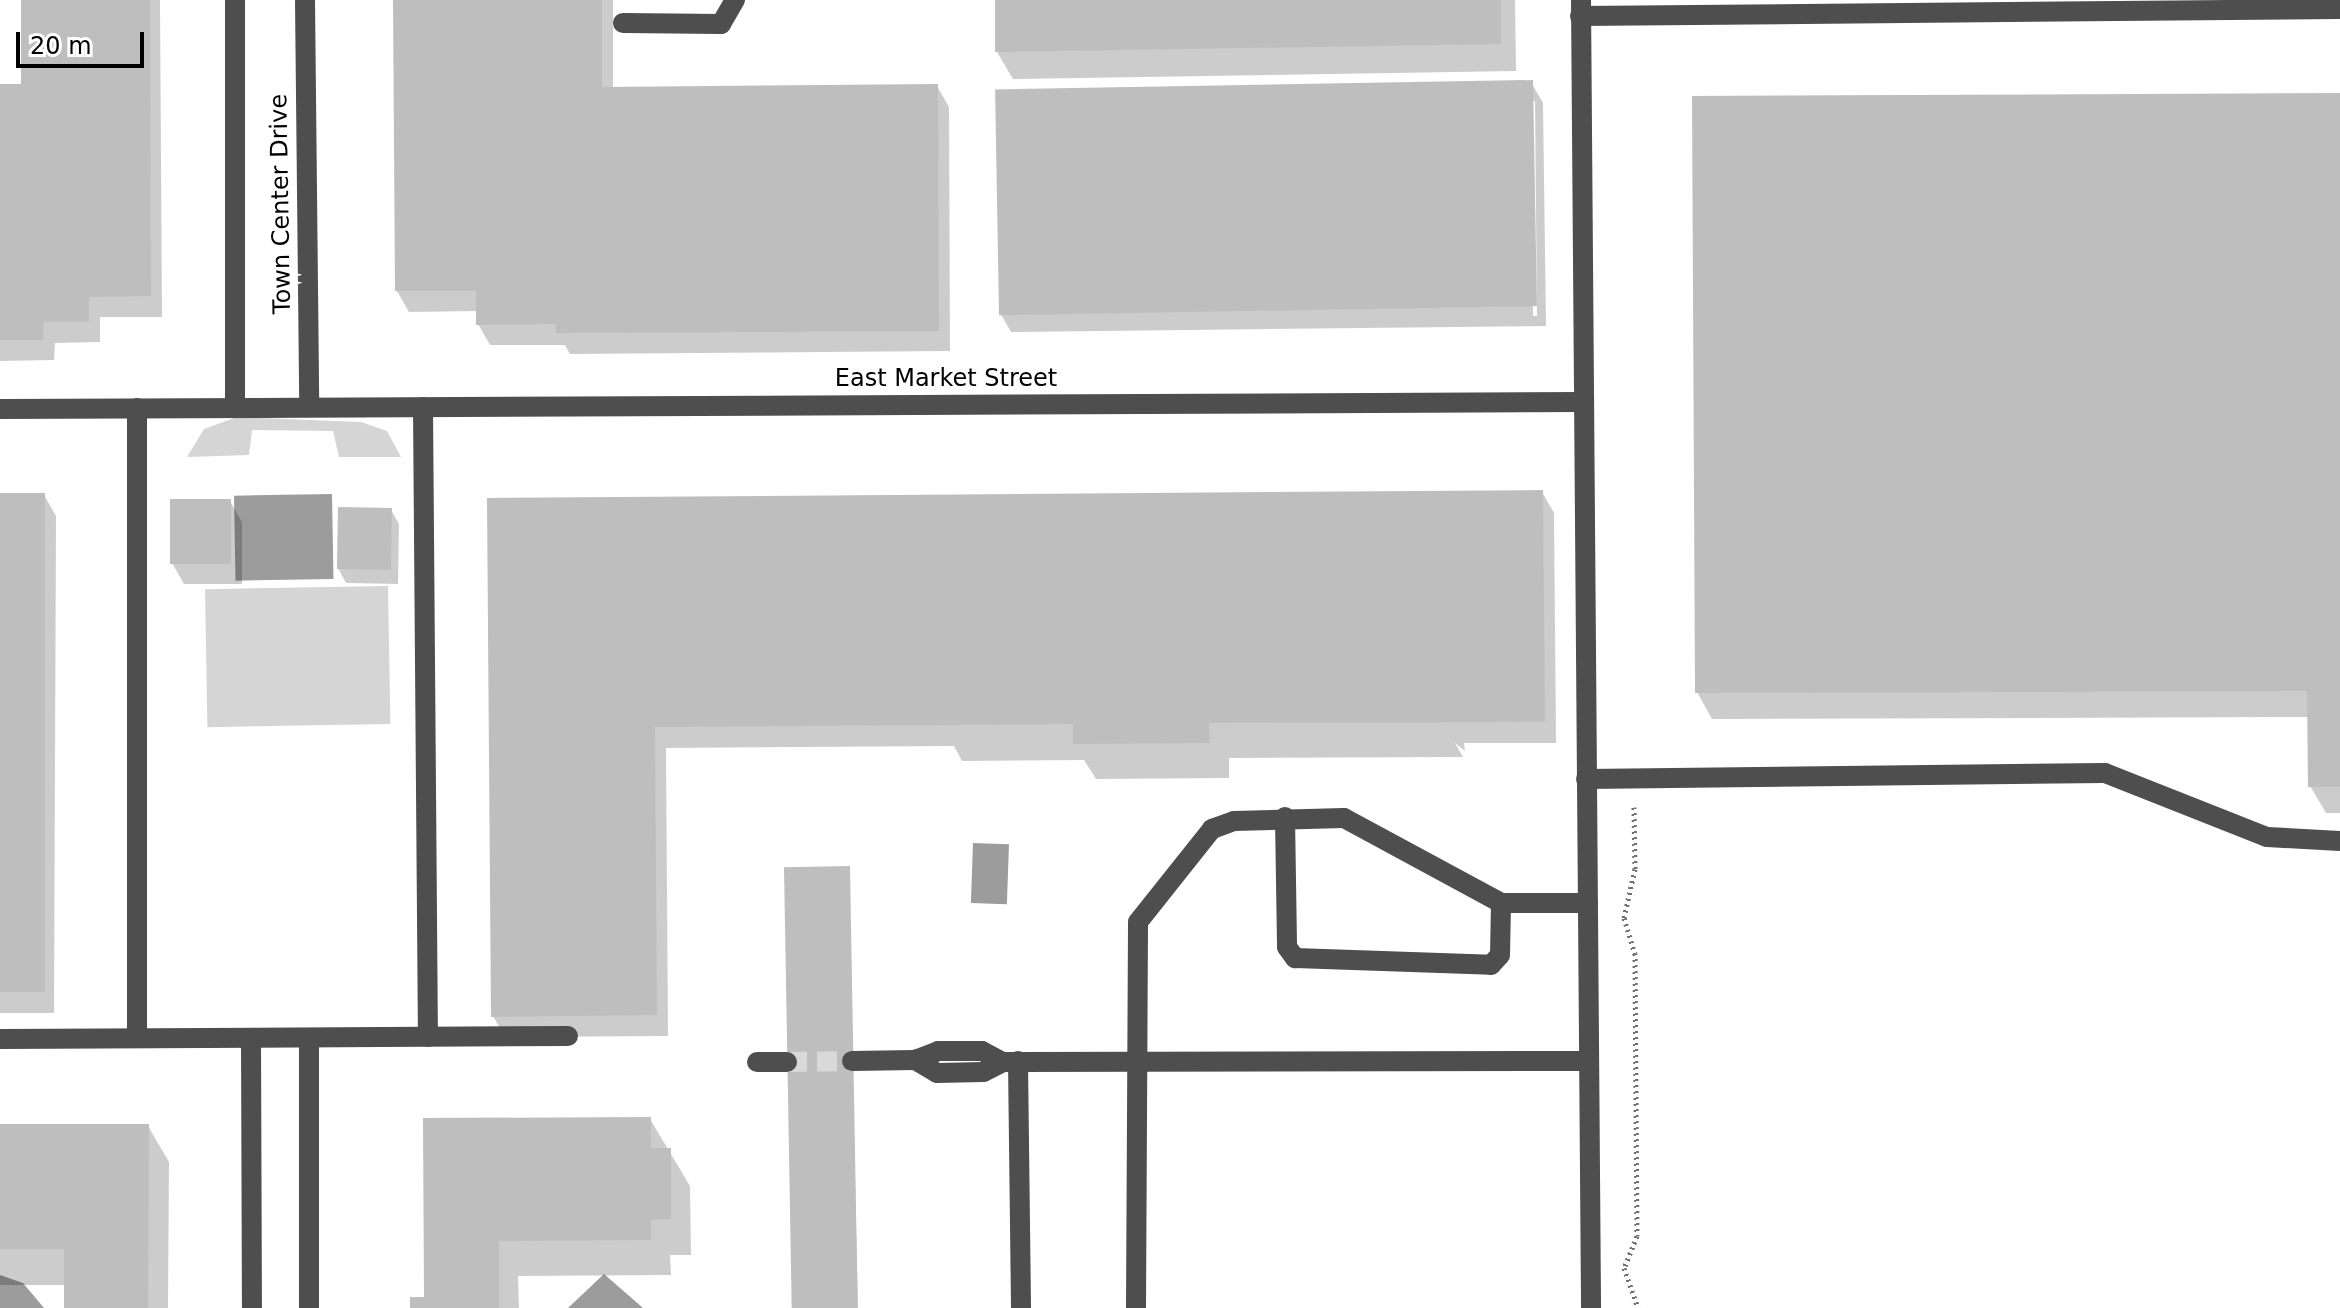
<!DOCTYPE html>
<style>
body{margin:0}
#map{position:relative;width:2340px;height:1308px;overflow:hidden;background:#fff;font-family:"DejaVu Sans",sans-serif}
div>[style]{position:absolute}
.green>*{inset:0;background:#d5d5d5;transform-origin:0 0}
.water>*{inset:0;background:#9c9c9c;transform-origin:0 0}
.shadow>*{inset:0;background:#0003}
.building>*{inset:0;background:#bebebe;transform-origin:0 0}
.minor-tunnel>*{height:20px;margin-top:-10px;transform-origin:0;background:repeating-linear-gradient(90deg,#d9d9d9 0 20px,transparent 0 30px)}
.path>*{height:5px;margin-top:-2.5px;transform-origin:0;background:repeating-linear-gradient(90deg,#707070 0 2px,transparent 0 6px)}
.minor>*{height:20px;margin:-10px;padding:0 10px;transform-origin:10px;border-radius:10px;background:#4e4e4e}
span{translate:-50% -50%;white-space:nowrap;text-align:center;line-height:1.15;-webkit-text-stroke:8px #fff;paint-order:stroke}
.street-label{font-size:24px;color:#000}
.scale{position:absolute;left:16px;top:32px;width:128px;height:36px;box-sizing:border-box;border:4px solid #000;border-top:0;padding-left:10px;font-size:24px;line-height:28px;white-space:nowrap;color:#000;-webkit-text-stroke:6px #fff;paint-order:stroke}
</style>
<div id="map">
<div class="green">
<i style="clip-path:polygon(237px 417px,361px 422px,387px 431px,401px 457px,339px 457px,333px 431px,252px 430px,249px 455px,187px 457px,204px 429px)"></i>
<i style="left:388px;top:586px;width:138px;height:183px;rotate:89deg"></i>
</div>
<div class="water">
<i style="left:332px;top:494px;width:85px;height:98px;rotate:89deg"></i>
<i style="left:973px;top:843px;width:36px;height:60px;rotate:2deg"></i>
<i style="clip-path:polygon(604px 1274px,643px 1308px,568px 1308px)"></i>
<i style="clip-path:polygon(0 1275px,23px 1283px,44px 1308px,0 1308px)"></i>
</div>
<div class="shadow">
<i style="clip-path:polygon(23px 0,160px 0,162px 317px,100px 317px,100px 342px,55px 343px,54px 360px,0 361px,0 86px,23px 86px)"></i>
<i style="clip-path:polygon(395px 0,613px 0,613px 89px,937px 86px,949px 107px,950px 351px,570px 354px,565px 345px,490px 345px,478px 324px,478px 311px,409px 312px,397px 291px)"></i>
<i style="clip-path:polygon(997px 0,1515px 0,1516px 71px,1013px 79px,997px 52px)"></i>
<i style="clip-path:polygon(evenodd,1531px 82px,1543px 103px,1546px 326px,1011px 332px,999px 311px,1531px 82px,1531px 101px,1535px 101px,1537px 316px,1533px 316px,1531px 101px)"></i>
<i style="clip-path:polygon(2340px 95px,2340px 813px,2326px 813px,2310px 786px,2310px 717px,1712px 719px,1697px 692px)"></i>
<i style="clip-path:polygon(1542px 492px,1554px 513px,1556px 743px,1464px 743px,1465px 751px,1455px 743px,1463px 757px,1229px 758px,1229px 778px,1096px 779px,1084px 760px,962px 761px,954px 746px,666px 748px,668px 1036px,505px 1037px,493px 1016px,489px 500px)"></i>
<i style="clip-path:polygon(0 495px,44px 495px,56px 516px,54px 1013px,0 1013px)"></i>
<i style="clip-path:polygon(230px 501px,242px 522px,242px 584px,184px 584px,172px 563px)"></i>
<i style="clip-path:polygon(391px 510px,399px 524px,398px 584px,346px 583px,338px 568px)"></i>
<i style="clip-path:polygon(848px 868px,858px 1308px,792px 1308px)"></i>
<i style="clip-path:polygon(650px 1119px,690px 1186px,691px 1255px,670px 1255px,671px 1275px,518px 1276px,519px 1308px,412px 1308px)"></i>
<i style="clip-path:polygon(0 1126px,148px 1126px,169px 1162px,168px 1308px,66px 1308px,66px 1285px,0 1285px)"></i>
</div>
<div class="building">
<i style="clip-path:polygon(21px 0,150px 0,151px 296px,89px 297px,89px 322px,44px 322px,43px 340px,0 340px,0 84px,21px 84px)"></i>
<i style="clip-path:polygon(393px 0,602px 0,602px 87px,938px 84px,939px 331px,556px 333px,556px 324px,476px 325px,476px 291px,395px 291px)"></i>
<i style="clip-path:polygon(995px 0,1501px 0,1501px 44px,995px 52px)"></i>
<i style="left:1533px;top:80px;width:226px;height:538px;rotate:89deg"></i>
<i style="clip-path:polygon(2340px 93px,2340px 787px,2308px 787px,2307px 691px,1695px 693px,1692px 96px)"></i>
<i style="clip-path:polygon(1543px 490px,1545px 722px,1209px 723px,1210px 743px,1073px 744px,1073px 724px,655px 727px,657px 1015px,491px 1017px,487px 498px)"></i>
<i style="left:0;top:493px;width:45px;height:499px"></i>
<i style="left:170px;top:499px;width:61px;height:65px"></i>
<i style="left:338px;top:507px;width:54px;height:62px;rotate:1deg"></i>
<i style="left:850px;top:866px;width:442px;height:66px;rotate:89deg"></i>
<i style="clip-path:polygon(651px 1117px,651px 1148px,671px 1148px,671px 1219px,651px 1220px,651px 1240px,499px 1241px,499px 1308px,410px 1308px,410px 1297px,424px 1297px,423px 1118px)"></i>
<i style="clip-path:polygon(0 1124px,149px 1124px,148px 1308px,64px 1308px,64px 1249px,0 1249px)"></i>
</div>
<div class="minor-tunnel">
<i style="left:787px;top:1062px;width:65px;rotate:-0.9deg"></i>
</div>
<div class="path">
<i style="left:1634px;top:807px;width:62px;rotate:89.1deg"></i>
<i style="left:1635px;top:869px;width:50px;rotate:102.7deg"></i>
<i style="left:1624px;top:918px;width:37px;rotate:73deg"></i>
<i style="left:1635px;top:953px;width:283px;rotate:89.6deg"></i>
<i style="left:1637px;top:1236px;width:35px;rotate:112deg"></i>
<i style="left:1624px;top:1268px;width:42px;rotate:70.7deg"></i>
</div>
<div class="minor">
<i style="left:235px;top:0;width:407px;rotate:90deg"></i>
<i style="left:305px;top:0;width:407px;rotate:89.4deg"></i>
<i style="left:1581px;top:0;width:1308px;rotate:89.56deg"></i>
<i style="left:1580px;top:16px;width:760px;rotate:-0.53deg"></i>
<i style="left:623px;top:23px;width:98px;rotate:0.6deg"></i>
<i style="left:721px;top:24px;width:28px;rotate:-60deg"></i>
<i style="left:423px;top:407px;width:630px;rotate:89.55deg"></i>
<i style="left:137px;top:408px;width:630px;rotate:90deg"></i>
<i style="left:0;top:409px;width:1583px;rotate:-0.25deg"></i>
<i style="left:1586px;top:779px;width:519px;rotate:-0.66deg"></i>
<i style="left:2105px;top:773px;width:174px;rotate:21.6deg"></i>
<i style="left:2267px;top:837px;width:73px;rotate:3.1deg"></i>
<i style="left:1285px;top:817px;width:130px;rotate:89.1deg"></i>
<i style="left:1287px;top:947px;width:14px;rotate:54deg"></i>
<i style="left:1295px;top:958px;width:196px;rotate:2deg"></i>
<i style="left:1491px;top:965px;width:13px;rotate:-48deg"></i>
<i style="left:1500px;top:955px;width:52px;rotate:-88.9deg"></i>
<i style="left:251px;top:1038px;width:270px;rotate:89.8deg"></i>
<i style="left:309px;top:1038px;width:270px;rotate:90deg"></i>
<i style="left:0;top:1039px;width:568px;rotate:-0.3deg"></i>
<i style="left:852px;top:1061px;width:63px;rotate:-0.9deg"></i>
<i style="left:915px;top:1060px;width:25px;rotate:-21deg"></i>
<i style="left:938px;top:1051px;width:44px"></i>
<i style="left:982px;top:1051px;width:24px;rotate:28deg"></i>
<i style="left:1003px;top:1062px;width:22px;rotate:153deg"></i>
<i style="left:983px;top:1072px;width:46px;rotate:178.8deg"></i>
<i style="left:937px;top:1073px;width:26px;rotate:-149deg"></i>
<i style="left:1018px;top:1061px;width:247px;rotate:89.3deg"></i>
<i style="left:757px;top:1062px;width:30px"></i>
<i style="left:1003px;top:1062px;width:586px;rotate:-0.1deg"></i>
<i style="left:1136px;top:1308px;width:386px;rotate:-89.7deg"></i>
<i style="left:1138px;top:922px;width:119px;rotate:-51.5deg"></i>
<i style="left:1212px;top:829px;width:23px;rotate:-20deg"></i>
<i style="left:1234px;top:821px;width:110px;rotate:-1.6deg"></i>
<i style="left:1344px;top:818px;width:179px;rotate:28.4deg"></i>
<i style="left:1501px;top:903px;width:87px"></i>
</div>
<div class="street-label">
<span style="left:281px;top:204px;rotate:-91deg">Town Center Drive</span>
<span style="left:946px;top:379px">East Market Street</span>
</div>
<div class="scale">20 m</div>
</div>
